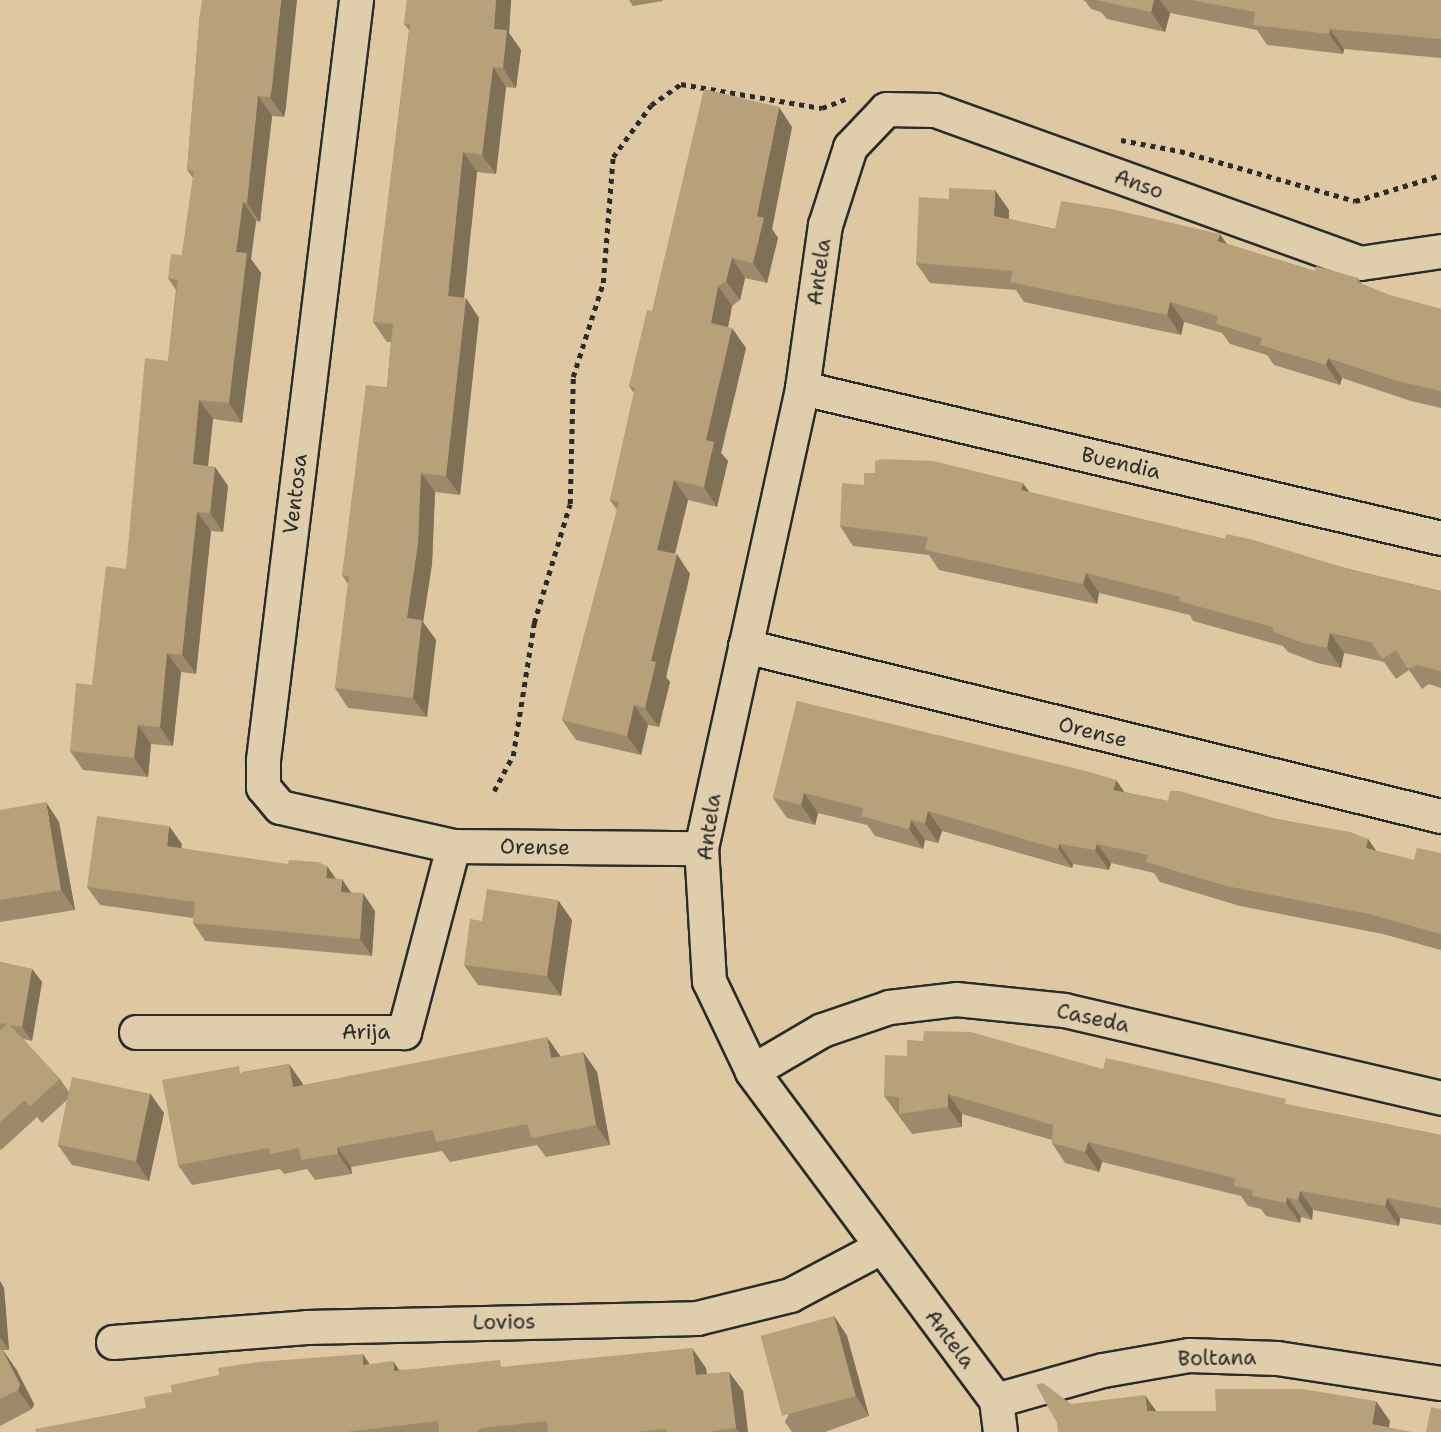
<!DOCTYPE html>
<style>
body{margin:0}
#map{position:relative;width:1441px;height:1432px;overflow:hidden;background:#ddc8a2;font-family:"Shantell Sans",sans-serif}
div>[style]{position:absolute}
.path>*{height:4.5px;margin-top:-2.25px;transform-origin:0;background:repeating-linear-gradient(90deg,#2b2b2b 0 5px,transparent 0 10px)}
.roads{filter:drop-shadow(2px 0 #2b2b2b) drop-shadow(-2px 0 #2b2b2b) drop-shadow(0 2px #2b2b2b) drop-shadow(0 -2px #2b2b2b)}
.minor>*{height:33px;margin:-16.5px;padding:0 16.5px;transform-origin:16.5px;border-radius:16.5px;background:#e0cdab}
.wall>*{inset:0;background:#9d8a6a}
.shaded-wall>*{inset:0;background:#807156}
.building>*{inset:0;background:#b7a17b;transform-origin:0 0}
span{translate:-50% -50%;white-space:nowrap;text-align:center;line-height:1.15;-webkit-text-stroke:6px #e0cdab;paint-order:stroke}
.street-label{font-size:21px;color:#2b2b2b}
</style>
<div id="map">
<div class="path">
<i style="left:1121px;top:140px;width:60px;rotate:10.6deg"></i>
<i style="left:1180px;top:151px;width:182px;rotate:15.9deg"></i>
<i style="left:1355px;top:201px;width:90px;rotate:-16.8deg"></i>
<i style="left:494px;top:791px;width:40px;rotate:-62deg"></i>
<i style="left:513px;top:756px;width:135px;rotate:-81deg"></i>
<i style="left:534px;top:623px;width:124px;rotate:-73.2deg"></i>
<i style="left:570px;top:504px;width:127px;rotate:-88.6deg"></i>
<i style="left:573px;top:377px;width:99px;rotate:-72.3deg"></i>
<i style="left:603px;top:283px;width:126px;rotate:-85.5deg"></i>
<i style="left:613px;top:157px;width:64px;rotate:-53.8deg"></i>
<i style="left:651px;top:105px;width:37px;rotate:-35deg"></i>
<i style="left:681px;top:84px;width:143px;rotate:9.7deg"></i>
<i style="left:822px;top:108px;width:30px;rotate:-21deg"></i>
</div>
<div class="roads">
<div class="minor">
<i style="left:356px;top:0;width:766px;rotate:96.98deg"></i>
<i style="left:263px;top:760px;width:27px;rotate:90deg"></i>
<i style="left:263px;top:787px;width:26px;rotate:50deg"></i>
<i style="left:280px;top:807px;width:177px;rotate:12.7deg"></i>
<i style="left:453px;top:846px;width:248px;rotate:0.5deg"></i>
<i style="left:802px;top:388px;width:656px;rotate:13.21deg"></i>
<i style="left:745px;top:646px;width:716px;rotate:13.73deg"></i>
<i style="left:136px;top:1032px;width:268px"></i>
<i style="left:404px;top:1032px;width:192px;rotate:-75.2deg"></i>
<i style="left:752px;top:1071px;width:81px;rotate:-30.4deg"></i>
<i style="left:822px;top:1030px;width:71px;rotate:-18.9deg"></i>
<i style="left:889px;top:1007px;width:67px;rotate:-6.8deg"></i>
<i style="left:956px;top:999px;width:109px;rotate:5.8deg"></i>
<i style="left:1064px;top:1010px;width:387px;rotate:13.1deg"></i>
<i style="left:113px;top:1342px;width:194px;rotate:-4.4deg"></i>
<i style="left:306px;top:1327px;width:391px;rotate:-1.3deg"></i>
<i style="left:697px;top:1318px;width:96px;rotate:-13.9deg"></i>
<i style="left:790px;top:1295px;width:103px;rotate:-27.8deg"></i>
<i style="left:996px;top:1400px;width:111px;rotate:-15.7deg"></i>
<i style="left:1103px;top:1370px;width:87px;rotate:-9.9deg"></i>
<i style="left:1189px;top:1355px;width:88px;rotate:2deg"></i>
<i style="left:1277px;top:1358px;width:166px;rotate:8.7deg"></i>
<i style="left:1000px;top:1432px;width:32px;rotate:-97deg"></i>
<i style="left:996px;top:1400px;width:410px;rotate:-126.6deg"></i>
<i style="left:752px;top:1071px;width:100px;rotate:-115.5deg"></i>
<i style="left:709px;top:981px;width:133px;rotate:-93.4deg"></i>
<i style="left:701px;top:848px;width:471px;rotate:-77.6deg"></i>
<i style="left:802px;top:388px;width:165px;rotate:-82deg"></i>
<i style="left:825px;top:225px;width:82px;rotate:-72.2deg"></i>
<i style="left:850px;top:147px;width:52px;rotate:-46.5deg"></i>
<i style="left:886px;top:109px;width:49px;rotate:1.2deg"></i>
<i style="left:935px;top:110px;width:452px;rotate:19.8deg"></i>
<i style="left:1360px;top:263px;width:82px;rotate:-8.4deg"></i>
</div>
</div>
<div class="wall">
<i style="clip-path:polygon(407px 0,511px 0,509px 33px,521px 50px,516px 88px,506px 87px,496px 174px,477px 172px,464px 298px,479px 318px,460px 495px,435px 492px,432px 564px,423px 622px,436px 640px,427px 717px,348px 708px,335px 688px,348px 584px,342px 575px,387px 387px,391px 342px,387px 342px,373px 322px,409px 30px,404px 24px)"></i>
<i style="clip-path:polygon(629px 0,663px 0,663px 1px,633px 6px)"></i>
<i style="clip-path:polygon(1082px 0,1441px 0,1441px 58px,1344px 49px,1343px 54px,1267px 45px,1257px 30px,1170px 13px,1165px 32px,1107px 19px,1101px 12px,1091px 9px,1085px 1px)"></i>
<i style="clip-path:polygon(200px 13px,286px 107px,284px 117px,272px 116px,260px 222px,256px 221px,251px 259px,261px 273px,242px 423px,213px 419px,208px 466px,215px 467px,228px 486px,223px 532px,211px 531px,196px 674px,181px 672px,173px 746px,151px 744px,148px 777px,83px 770px,70px 751px,92px 685px,126px 569px,168px 361px,176px 290px,168px 278px,182px 255px,193px 178px,187px 170px)"></i>
<i style="clip-path:polygon(792px 127px,772px 229px,778px 238px,767px 283px,745px 278px,740px 300px,732px 306px,728px 327px,746px 348px,721px 453px,728px 461px,717px 507px,688px 500px,675px 554px,690px 574px,666px 677px,670px 682px,659px 727px,648px 725px,641px 755px,576px 740px,562px 720px,617px 510px,610px 500px,634px 393px,629px 386px,652px 311px)"></i>
<i style="clip-path:polygon(949px 199px,1009px 210px,1009px 219px,1055px 229px,1227px 244px,1315px 271px,1358px 278px,1362px 284px,1389px 295px,1441px 309px,1441px 408px,1411px 401px,1342px 378px,1340px 385px,1274px 365px,1267px 355px,1230px 344px,1222px 333px,1184px 322px,1181px 335px,1024px 302px,1016px 290px,930px 283px,916px 263px)"></i>
<i style="clip-path:polygon(875px 473px,1029px 492px,1441px 591px,1441px 688px,1429px 684px,1422px 689px,1409px 670px,1396px 679px,1384px 662px,1344px 653px,1341px 668px,1317px 663px,1288px 652px,1283px 646px,1193px 621px,1190px 615px,1099px 593px,1097px 604px,939px 570px,929px 555px,853px 546px,840px 526px,864px 485px)"></i>
<i style="clip-path:polygon(797px 701px,1124px 792px,1168px 801px,1277px 819px,1368px 839px,1376px 851px,1414px 860px,1441px 853px,1441px 950px,1383px 934px,1240px 906px,1160px 882px,1154px 873px,1111px 863px,1109px 870px,1073px 864px,1072px 868px,942px 831px,938px 843px,925px 840px,923px 849px,875px 836px,867px 825px,818px 813px,815px 825px,787px 818px,773px 798px)"></i>
<i style="clip-path:polygon(0 810px,59px 822px,75px 910px,0 922px)"></i>
<i style="clip-path:polygon(182px 844px,181px 849px,336px 879px,351px 892px,375px 911px,372px 956px,205px 941px,193px 923px,193px 918px,100px 905px,87px 887px)"></i>
<i style="clip-path:polygon(572px 920px,561px 996px,478px 985px,464px 965px,482px 921px)"></i>
<i style="clip-path:polygon(0 962px,32px 969px,42px 982px,32px 1041px,23px 1039px,60px 1079px,69px 1092px,164px 1113px,149px 1181px,72px 1165px,58px 1145px,67px 1100px,42px 1123px,37px 1117px,1px 1150px,0 1149px)"></i>
<i style="clip-path:polygon(583px 1052px,597px 1072px,610px 1145px,546px 1157px,537px 1145px,450px 1162px,442px 1151px,351px 1167px,352px 1174px,315px 1180px,307px 1169px,284px 1174px,280px 1169px,192px 1185px,178px 1165px,243px 1072px,289px 1064px,303px 1085px,561px 1057px)"></i>
<i style="clip-path:polygon(1103px 1069px,1290px 1105px,1441px 1135px,1441px 1225px,1400px 1218px,1399px 1226px,1313px 1210px,1312px 1220px,1301px 1217px,1300px 1223px,1266px 1216px,1261px 1209px,1248px 1206px,1241px 1196px,1102px 1162px,1099px 1172px,1065px 1163px,1052px 1143px,1052px 1140px,962px 1114px,962px 1127px,912px 1134px,884px 1096px)"></i>
<i style="clip-path:polygon(0 1281px,4px 1288px,9px 1350px,3px 1350px,16px 1369px,34px 1404px,32px 1409px,0 1426px)"></i>
<i style="clip-path:polygon(834px 1316px,847px 1336px,869px 1416px,825px 1432px,792px 1432px,785px 1422px)"></i>
<i style="clip-path:polygon(369px 1364px,399px 1370px,505px 1367px,706px 1368px,707px 1374px,729px 1372px,743px 1391px,748px 1432px,36px 1432px,146px 1408px)"></i>
</div>
<div class="shaded-wall">
<i style="clip-path:polygon(281px 0,297px 0,286px 107px,284px 117px,270px 97px)"></i>
<i style="clip-path:polygon(496px 0,511px 0,509px 33px,521px 50px,516px 88px,503px 68px,494px 29px)"></i>
<i style="clip-path:polygon(1154px 0,1160px 0,1170px 13px,1165px 32px,1151px 12px)"></i>
<i style="clip-path:polygon(1330px 29px,1344px 49px,1343px 54px,1329px 34px)"></i>
<i style="clip-path:polygon(493px 67px,506px 87px,496px 174px,482px 155px)"></i>
<i style="clip-path:polygon(258px 96px,272px 116px,260px 222px,247px 203px)"></i>
<i style="clip-path:polygon(779px 107px,792px 127px,772px 229px,778px 238px,767px 283px,753px 263px,757px 216px)"></i>
<i style="clip-path:polygon(463px 152px,477px 172px,462px 316px,448px 296px)"></i>
<i style="clip-path:polygon(995px 190px,1009px 210px,1008px 236px,994px 216px)"></i>
<i style="clip-path:polygon(243px 202px,256px 221px,251px 259px,261px 273px,242px 423px,229px 403px,236px 252px)"></i>
<i style="clip-path:polygon(1220px 234px,1234px 254px,1217px 241px)"></i>
<i style="clip-path:polygon(732px 258px,745px 278px,740px 300px,726px 281px)"></i>
<i style="clip-path:polygon(718px 286px,732px 306px,725px 343px,711px 323px)"></i>
<i style="clip-path:polygon(466px 298px,479px 318px,460px 495px,446px 476px)"></i>
<i style="clip-path:polygon(1170px 302px,1184px 322px,1181px 335px,1167px 315px)"></i>
<i style="clip-path:polygon(732px 328px,746px 348px,721px 453px,728px 461px,717px 507px,704px 487px,706px 440px)"></i>
<i style="clip-path:polygon(1328px 358px,1342px 378px,1340px 385px,1326px 365px)"></i>
<i style="clip-path:polygon(199px 400px,213px 419px,206px 484px,193px 464px)"></i>
<i style="clip-path:polygon(215px 467px,228px 486px,223px 532px,210px 513px)"></i>
<i style="clip-path:polygon(421px 473px,435px 492px,432px 564px,423px 622px,436px 640px,427px 717px,413px 698px,407px 618px)"></i>
<i style="clip-path:polygon(674px 480px,688px 500px,671px 569px,657px 550px)"></i>
<i style="clip-path:polygon(1023px 483px,1037px 503px,1021px 490px)"></i>
<i style="clip-path:polygon(197px 512px,211px 531px,196px 674px,182px 655px)"></i>
<i style="clip-path:polygon(677px 554px,690px 574px,666px 677px,670px 682px,659px 727px,645px 708px,651px 661px)"></i>
<i style="clip-path:polygon(1086px 573px,1099px 593px,1097px 604px,1083px 584px)"></i>
<i style="clip-path:polygon(1330px 633px,1344px 653px,1341px 668px,1327px 648px)"></i>
<i style="clip-path:polygon(167px 653px,181px 672px,173px 746px,160px 727px)"></i>
<i style="clip-path:polygon(634px 705px,648px 725px,641px 755px,627px 736px)"></i>
<i style="clip-path:polygon(138px 725px,151px 744px,148px 777px,134px 758px)"></i>
<i style="clip-path:polygon(1116px 780px,1130px 800px,1113px 790px)"></i>
<i style="clip-path:polygon(804px 793px,818px 813px,815px 825px,801px 805px)"></i>
<i style="clip-path:polygon(46px 802px,59px 822px,75px 910px,61px 890px)"></i>
<i style="clip-path:polygon(928px 811px,942px 831px,938px 843px,925px 823px)"></i>
<i style="clip-path:polygon(911px 820px,925px 840px,923px 849px,909px 829px)"></i>
<i style="clip-path:polygon(169px 826px,182px 844px,179px 864px,167px 846px)"></i>
<i style="clip-path:polygon(1368px 839px,1382px 859px,1366px 848px)"></i>
<i style="clip-path:polygon(1059px 844px,1073px 864px,1072px 868px,1058px 849px)"></i>
<i style="clip-path:polygon(1097px 844px,1111px 863px,1109px 870px,1095px 850px)"></i>
<i style="clip-path:polygon(327px 866px,339px 883px,326px 878px)"></i>
<i style="clip-path:polygon(342px 879px,354px 897px,341px 892px)"></i>
<i style="clip-path:polygon(363px 893px,375px 911px,372px 956px,360px 939px)"></i>
<i style="clip-path:polygon(558px 900px,572px 920px,561px 996px,547px 976px)"></i>
<i style="clip-path:polygon(32px 969px,42px 982px,32px 1041px,22px 1027px)"></i>
<i style="clip-path:polygon(547px 1037px,561px 1057px,551px 1058px)"></i>
<i style="clip-path:polygon(583px 1052px,597px 1072px,610px 1145px,596px 1125px)"></i>
<i style="clip-path:polygon(289px 1064px,303px 1084px,307px 1107px,293px 1087px)"></i>
<i style="clip-path:polygon(150px 1093px,164px 1113px,149px 1181px,136px 1161px)"></i>
<i style="clip-path:polygon(948px 1094px,962px 1114px,962px 1127px,948px 1107px)"></i>
<i style="clip-path:polygon(1088px 1142px,1102px 1162px,1099px 1172px,1085px 1152px)"></i>
<i style="clip-path:polygon(337px 1147px,351px 1167px,352px 1174px,338px 1154px)"></i>
<i style="clip-path:polygon(1300px 1191px,1313px 1210px,1312px 1220px,1298px 1200px)"></i>
<i style="clip-path:polygon(1287px 1197px,1301px 1217px,1300px 1223px,1286px 1203px)"></i>
<i style="clip-path:polygon(1387px 1198px,1400px 1218px,1399px 1226px,1385px 1206px)"></i>
<i style="clip-path:polygon(0 1281px,4px 1288px,9px 1350px,0 1337px)"></i>
<i style="clip-path:polygon(834px 1316px,847px 1336px,869px 1416px,856px 1396px)"></i>
<i style="clip-path:polygon(692px 1348px,706px 1368px,709px 1395px,696px 1375px)"></i>
<i style="clip-path:polygon(2px 1349px,16px 1369px,34px 1404px,32px 1409px,18px 1390px)"></i>
<i style="clip-path:polygon(363px 1354px,376px 1374px,363px 1365px)"></i>
<i style="clip-path:polygon(393px 1361px,407px 1381px,394px 1371px)"></i>
<i style="clip-path:polygon(729px 1372px,743px 1391px,748px 1432px,739px 1432px,736px 1428px)"></i>
<i style="clip-path:polygon(1145px 1395px,1159px 1415px,1147px 1411px)"></i>
<i style="clip-path:polygon(1376px 1401px,1390px 1421px,1388px 1432px,1372px 1424px)"></i>
</div>
<div class="building">
<i style="clip-path:polygon(202px 0,281px 0,272px 88px,270px 97px,258px 96px,247px 203px,243px 202px,236px 252px,247px 253px,229px 403px,199px 400px,193px 464px,215px 467px,210px 513px,197px 512px,182px 655px,167px 653px,160px 727px,138px 725px,134px 758px,70px 751px,76px 683px,92px 685px,106px 566px,126px 569px,145px 358px,168px 361px,178px 280px,168px 278px,171px 254px,182px 255px,194px 171px,187px 170px,200px 13px)"></i>
<i style="clip-path:polygon(407px 0,496px 0,494px 29px,507px 30px,503px 68px,493px 67px,482px 155px,463px 152px,448px 296px,466px 298px,446px 476px,421px 473px,418px 544px,407px 618px,422px 620px,413px 698px,335px 688px,349px 576px,342px 575px,366px 385px,387px 387px,393px 324px,373px 322px,410px 24px,404px 24px)"></i>
<i style="clip-path:polygon(1096px 0,1154px 0,1151px 12px)"></i>
<i style="clip-path:polygon(1191px 0,1441px 0,1441px 39px,1330px 29px,1329px 34px,1253px 25px,1255px 12px)"></i>
<i style="clip-path:polygon(704px 89px,779px 107px,757px 216px,764px 218px,753px 263px,732px 258px,726px 281px,718px 286px,711px 323px,732px 328px,706px 440px,714px 442px,704px 487px,674px 480px,657px 550px,677px 554px,651px 661px,656px 662px,645px 708px,634px 705px,627px 736px,562px 720px,619px 502px,610px 500px,635px 388px,629px 386px,647px 310px,652px 311px)"></i>
<i style="clip-path:polygon(949px 188px,995px 190px,994px 216px,1055px 229px,1061px 201px,1111px 209px,1220px 234px,1217px 241px,1315px 271px,1316px 266px,1358px 278px,1357px 282px,1389px 295px,1441px 309px,1441px 391px,1397px 381px,1328px 358px,1326px 365px,1260px 345px,1262px 338px,1216px 324px,1218px 316px,1170px 302px,1167px 315px,1010px 282px,1013px 271px,916px 263px,919px 197px,949px 199px)"></i>
<i style="clip-path:polygon(882px 459px,933px 461px,1023px 483px,1021px 490px,1225px 539px,1226px 534px,1250px 539px,1352px 570px,1441px 591px,1441px 671px,1416px 665px,1408px 669px,1396px 650px,1382px 659px,1371px 642px,1330px 633px,1327px 648px,1303px 643px,1274px 632px,1272px 627px,1179px 601px,1180px 597px,1086px 573px,1083px 584px,925px 550px,928px 537px,840px 526px,842px 483px,864px 485px,864px 473px,875px 473px,875px 461px)"></i>
<i style="clip-path:polygon(797px 701px,1090px 772px,1116px 780px,1113px 790px,1168px 801px,1170px 791px,1179px 791px,1277px 819px,1350px 832px,1368px 839px,1366px 848px,1414px 860px,1417px 848px,1441px 853px,1441px 934px,1369px 914px,1226px 886px,1146px 862px,1148px 855px,1097px 844px,1095px 850px,1059px 844px,1058px 849px,928px 811px,925px 823px,911px 820px,909px 829px,861px 816px,863px 808px,804px 793px,801px 805px,773px 798px)"></i>
<i style="clip-path:polygon(46px 802px,61px 890px,0 900px,0 810px)"></i>
<i style="clip-path:polygon(97px 816px,169px 826px,167px 846px,288px 864px,289px 860px,318px 862px,327px 866px,326px 878px,342px 879px,341px 892px,363px 893px,360px 939px,193px 923px,195px 902px,87px 887px)"></i>
<i style="clip-path:polygon(487px 889px,558px 900px,547px 976px,464px 965px,470px 919px,482px 921px)"></i>
<i style="clip-path:polygon(0 962px,32px 969px,22px 1027px,9px 1025px,8px 1023px,6px 1024px,0 1023px)"></i>
<i style="clip-path:polygon(8px 1023px,60px 1079px,30px 1106px,25px 1100px,0 1122px,0 1030px)"></i>
<i style="clip-path:polygon(924px 1031px,971px 1032px,1103px 1069px,1106px 1058px,1286px 1099px,1285px 1104px,1441px 1135px,1441px 1208px,1387px 1198px,1385px 1206px,1300px 1191px,1298px 1200px,1287px 1197px,1286px 1203px,1252px 1196px,1253px 1190px,1234px 1186px,1235px 1178px,1088px 1142px,1085px 1152px,1052px 1143px,1053px 1125px,948px 1094px,948px 1107px,899px 1114px,899px 1097px,884px 1096px,885px 1055px,907px 1056px,907px 1040px,923px 1041px)"></i>
<i style="clip-path:polygon(547px 1037px,551px 1058px,583px 1052px,596px 1125px,532px 1138px,527px 1124px,436px 1142px,433px 1130px,337px 1147px,338px 1154px,301px 1160px,299px 1148px,270px 1154px,269px 1148px,178px 1165px,162px 1080px,239px 1066px,240px 1073px,289px 1064px,293px 1087px)"></i>
<i style="left:72px;top:1077px;width:80px;height:69px;rotate:12deg"></i>
<i style="left:834px;top:1316px;width:83px;height:76px;rotate:75deg"></i>
<i style="clip-path:polygon(692px 1348px,696px 1375px,729px 1372px,736px 1428px,707px 1432px,667px 1432px,666px 1429px,636px 1432px,548px 1432px,547px 1421px,481px 1428px,477px 1432px,439px 1432px,438px 1421px,346px 1432px,36px 1432px,35px 1429px,146px 1408px,144px 1397px,172px 1392px,171px 1385px,219px 1375px,218px 1368px,258px 1362px,363px 1354px,363px 1365px,393px 1361px,394px 1371px,500px 1360px,501px 1367px)"></i>
<i style="clip-path:polygon(2px 1349px,20px 1384px,18px 1390px,0 1399px,0 1350px)"></i>
<i style="clip-path:polygon(1043px 1383px,1071px 1404px,1145px 1395px,1147px 1411px,1216px 1411px,1215px 1389px,1302px 1389px,1376px 1401px,1372px 1424px,1412px 1432px,1058px 1432px,1057px 1423px,1036px 1385px)"></i>
<i style="clip-path:polygon(1431px 1407px,1441px 1409px,1441px 1432px,1426px 1432px)"></i>
</div>
<div class="street-label">
<span style="left:1139px;top:184px;rotate:20deg">Anso</span>
<span style="left:819px;top:272px;rotate:-82deg">Antela</span>
<span style="left:1121px;top:463px;rotate:13deg">Buendia</span>
<span style="left:295px;top:494px;rotate:-83deg">Ventosa</span>
<span style="left:1093px;top:732px;rotate:14deg">Orense</span>
<span style="left:709px;top:827px;rotate:-82deg">Antela</span>
<span style="left:535px;top:847px;rotate:1deg">Orense</span>
<span style="left:1093px;top:1018px;rotate:12deg">Caseda</span>
<span style="left:366px;top:1032px">Arija</span>
<span style="left:504px;top:1322px;rotate:-1deg">Lovios</span>
<span style="left:950px;top:1339px;rotate:53deg">Antela</span>
<span style="left:1217px;top:1358px;rotate:-1deg">Boltana</span>
</div>
</div>
